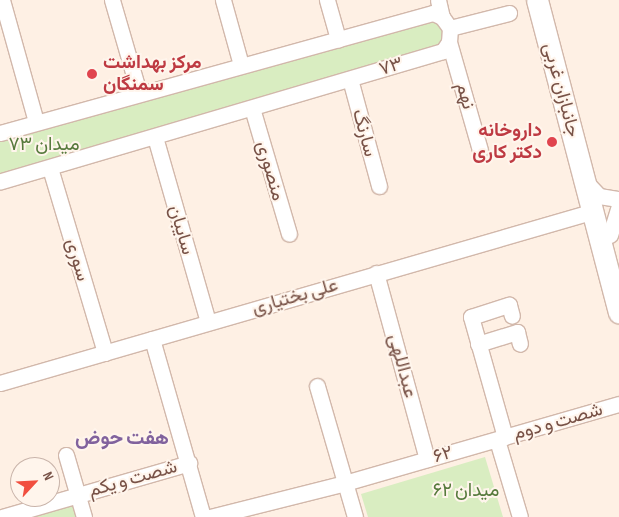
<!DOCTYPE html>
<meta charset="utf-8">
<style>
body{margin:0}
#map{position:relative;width:619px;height:517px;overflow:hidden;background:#fef0e4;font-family:"Sofia Sans Condensed",Vazirmatn,sans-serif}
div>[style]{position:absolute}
.green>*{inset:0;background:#d9edc1}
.roads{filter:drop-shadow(1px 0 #d2b8ab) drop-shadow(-1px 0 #d2b8ab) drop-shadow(0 1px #d2b8ab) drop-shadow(0 -1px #d2b8ab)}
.street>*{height:15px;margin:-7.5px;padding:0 7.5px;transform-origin:7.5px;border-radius:7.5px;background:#fff}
.secondary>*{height:21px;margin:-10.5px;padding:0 10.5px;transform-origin:10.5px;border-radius:10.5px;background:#fff}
.dots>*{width:14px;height:14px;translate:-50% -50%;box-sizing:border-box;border:2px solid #fff5ec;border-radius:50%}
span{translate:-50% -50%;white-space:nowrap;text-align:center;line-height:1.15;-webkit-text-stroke:4px #fff5ec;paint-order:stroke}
.health-label{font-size:19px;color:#be3a42;font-weight:700}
.left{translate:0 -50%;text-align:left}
.right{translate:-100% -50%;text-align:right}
.street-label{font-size:19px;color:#785247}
.park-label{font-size:19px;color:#567a3c}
.neighbourhood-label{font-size:20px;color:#81629d;font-weight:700}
.north{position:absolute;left:10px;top:457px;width:50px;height:50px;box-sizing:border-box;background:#fff5ec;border:1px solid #c9b4aa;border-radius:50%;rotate:65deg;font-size:14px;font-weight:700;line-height:20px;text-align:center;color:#785247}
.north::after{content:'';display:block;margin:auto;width:18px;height:22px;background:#f14f3f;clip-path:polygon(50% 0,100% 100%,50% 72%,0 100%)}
</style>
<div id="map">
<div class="green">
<i style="clip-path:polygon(433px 13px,449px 42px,0 181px,0 133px)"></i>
<i style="clip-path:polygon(485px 457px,503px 517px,368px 517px,361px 494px)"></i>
<i style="clip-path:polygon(72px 503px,76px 517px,26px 517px)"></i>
</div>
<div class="roads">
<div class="street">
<i style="left:2px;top:0;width:127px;rotate:74.4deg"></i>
<i style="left:112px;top:0;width:97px;rotate:73.8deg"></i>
<i style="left:223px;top:0;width:67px;rotate:74.5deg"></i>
<i style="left:327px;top:0;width:41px;rotate:74.2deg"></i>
<i style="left:438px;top:0;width:17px;rotate:77deg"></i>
<i style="left:450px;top:28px;width:61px;rotate:-14.3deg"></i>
<i style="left:449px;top:42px;width:112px;rotate:74deg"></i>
<i style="left:350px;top:79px;width:111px;rotate:74.8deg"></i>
<i style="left:252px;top:108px;width:131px;rotate:73.6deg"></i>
<i style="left:0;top:133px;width:449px;rotate:-15.5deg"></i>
<i style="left:433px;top:13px;width:10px;rotate:24deg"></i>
<i style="left:442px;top:17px;width:14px;rotate:54deg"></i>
<i style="left:450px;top:28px;width:14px;rotate:94deg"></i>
<i style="left:449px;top:42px;width:11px;rotate:124deg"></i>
<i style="left:443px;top:51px;width:462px;rotate:163.6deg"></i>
<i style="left:155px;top:137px;width:192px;rotate:74deg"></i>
<i style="left:50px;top:168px;width:193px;rotate:73.4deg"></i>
<i style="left:587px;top:183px;width:18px;rotate:47deg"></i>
<i style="left:599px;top:196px;width:20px;rotate:9deg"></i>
<i style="left:610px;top:235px;width:31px;rotate:-73deg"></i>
<i style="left:376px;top:273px;width:193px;rotate:74.7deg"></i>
<i style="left:152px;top:339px;width:185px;rotate:74deg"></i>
<i style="left:478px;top:344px;width:41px;rotate:-17.1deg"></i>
<i style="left:517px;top:332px;width:12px;rotate:76deg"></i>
<i style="left:0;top:383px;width:615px;rotate:-16.14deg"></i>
<i style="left:317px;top:386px;width:136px;rotate:73.8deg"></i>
<i style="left:505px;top:437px;width:125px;rotate:-105.8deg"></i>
<i style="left:471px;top:317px;width:40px;rotate:-18deg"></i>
<i style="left:509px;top:305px;width:11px;rotate:75deg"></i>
<i style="left:497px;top:440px;width:80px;rotate:73.4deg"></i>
<i style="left:66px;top:455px;width:65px;rotate:73.8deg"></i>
<i style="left:2px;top:517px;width:195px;rotate:-16.1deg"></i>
<i style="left:210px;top:517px;width:139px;rotate:-14.1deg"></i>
<i style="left:345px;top:483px;width:285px;rotate:-16.1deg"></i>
</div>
<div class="secondary">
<i style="left:537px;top:0;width:323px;rotate:75.3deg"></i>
</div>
</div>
<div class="dots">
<i style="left:92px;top:74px;background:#e0444e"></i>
<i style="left:552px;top:142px;background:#e0444e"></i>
</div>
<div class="health-label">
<span class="left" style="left:103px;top:74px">مرکز بهداشت<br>سمنگان</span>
<span class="right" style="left:542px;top:142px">داروخانه<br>دکتر کاری</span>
</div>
<div class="street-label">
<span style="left:391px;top:67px;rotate:-17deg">۷۳</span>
<span style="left:561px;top:90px;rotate:75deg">جانبازان غربی</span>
<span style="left:465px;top:96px;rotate:74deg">نهم</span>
<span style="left:364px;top:133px;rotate:75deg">سارنگ</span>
<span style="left:270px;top:171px;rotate:74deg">منصوری</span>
<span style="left:181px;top:230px;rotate:74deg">سایبان</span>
<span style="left:77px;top:260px;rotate:74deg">سوری</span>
<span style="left:295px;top:297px;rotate:-16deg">علی بختیاری</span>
<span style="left:402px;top:366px;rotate:75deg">عبداللهی</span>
<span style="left:558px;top:422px;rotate:-16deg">شصت و دوم</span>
<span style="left:443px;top:455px;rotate:-16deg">۶۲</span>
<span style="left:133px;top:479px;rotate:-16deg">شصت و یکم</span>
</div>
<div class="park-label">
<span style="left:44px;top:145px">میدان ۷۳</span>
<span style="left:466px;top:491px">میدان ۶۲</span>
</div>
<div class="neighbourhood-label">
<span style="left:122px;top:438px">هفت حوض</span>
</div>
<div class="north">N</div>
</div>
